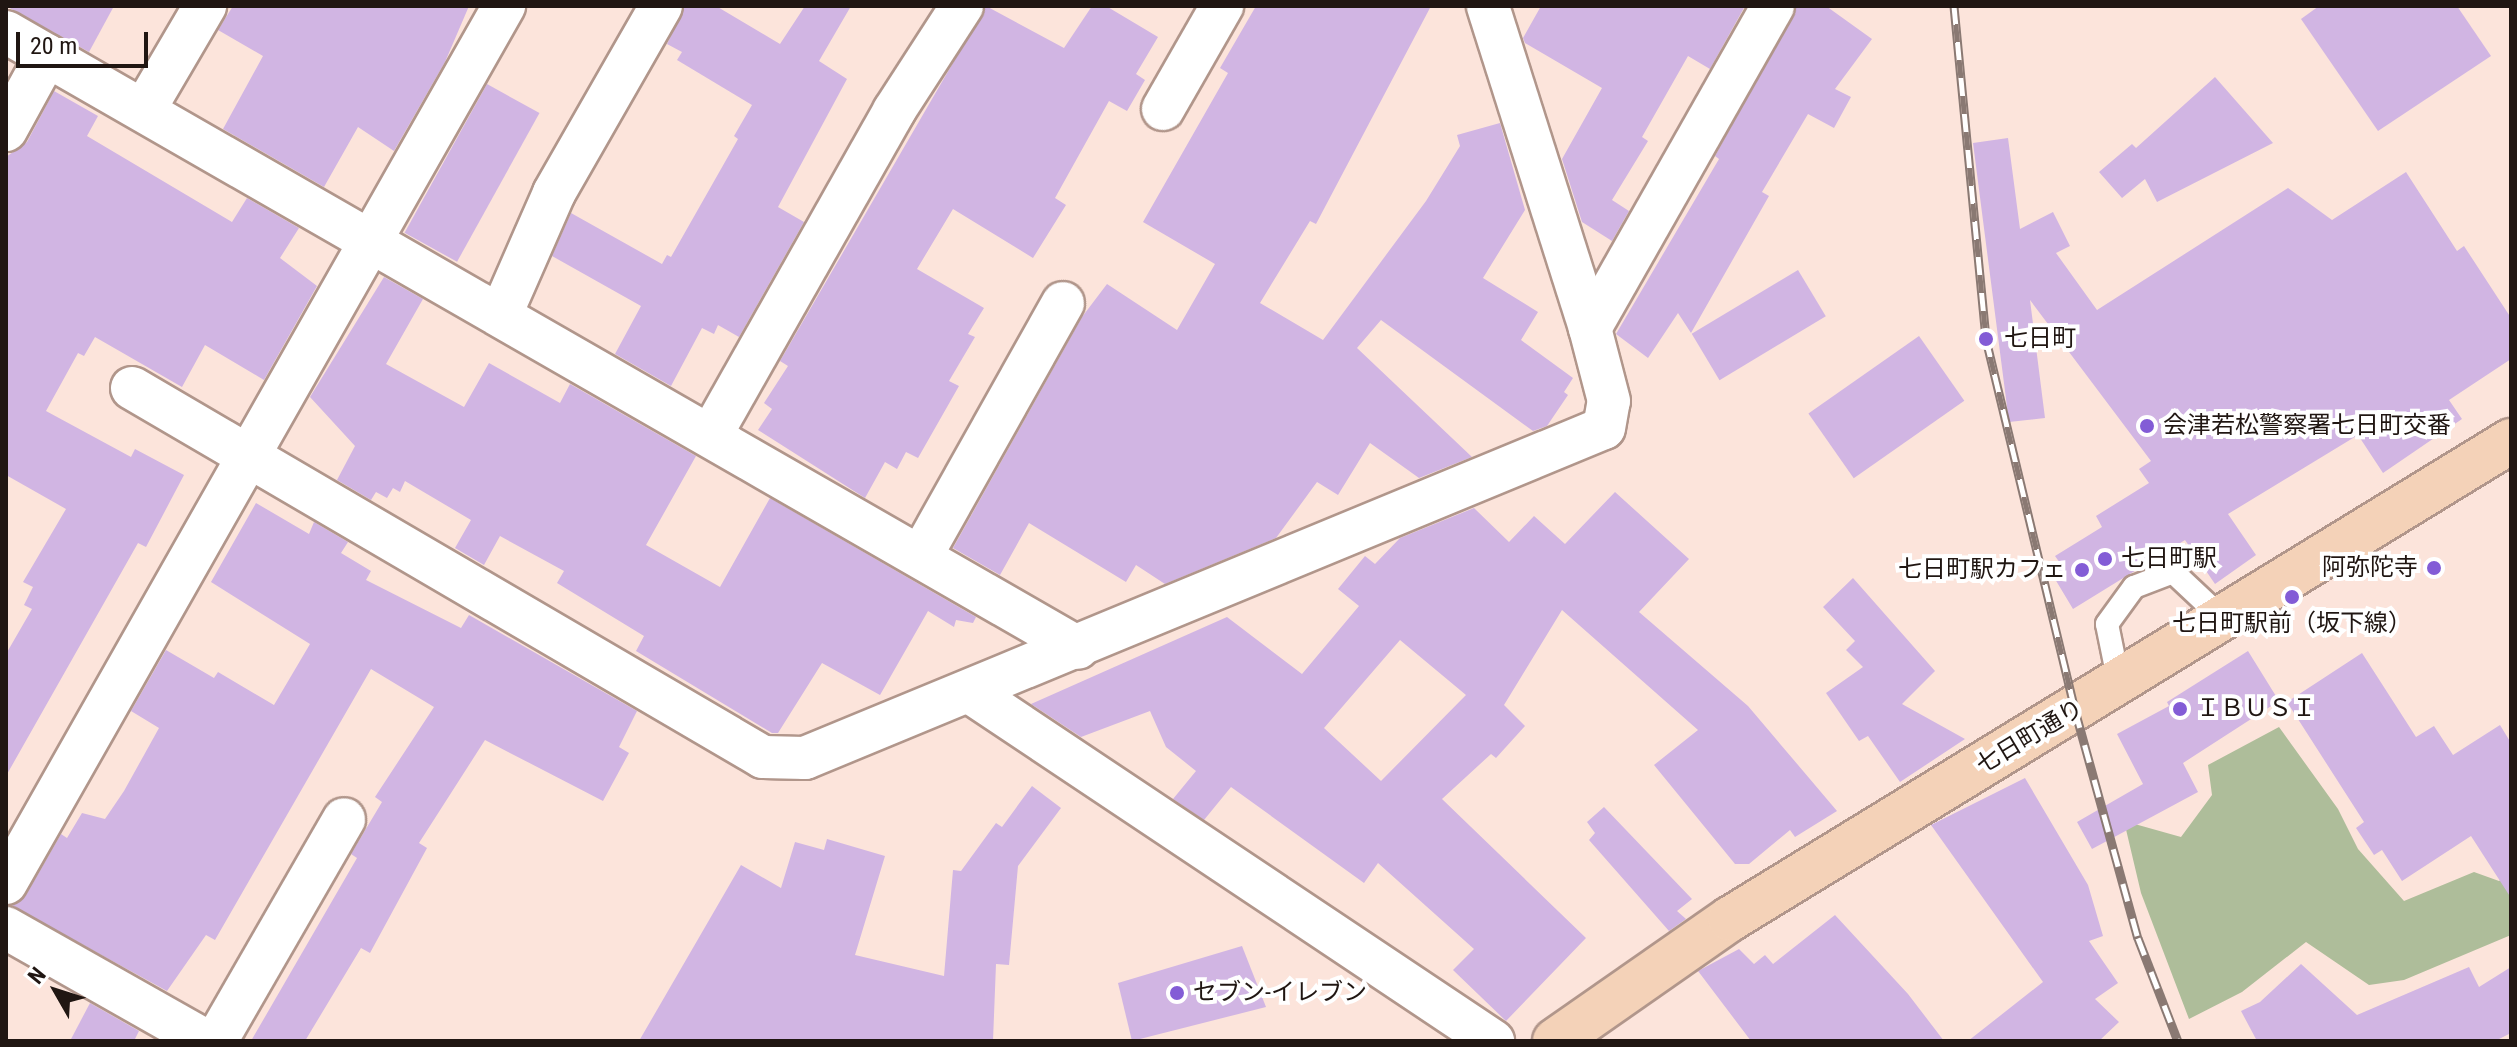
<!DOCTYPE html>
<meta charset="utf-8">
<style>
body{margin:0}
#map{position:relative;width:2517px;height:1047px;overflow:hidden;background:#fce4db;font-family:"Roboto Condensed","Noto Sans JP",sans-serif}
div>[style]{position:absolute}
.green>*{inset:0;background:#aebd9a}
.building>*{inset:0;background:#d1b5e3;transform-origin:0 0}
.roads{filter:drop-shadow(2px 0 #b1968b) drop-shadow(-2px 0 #b1968b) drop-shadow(0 2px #b1968b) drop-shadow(0 -2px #b1968b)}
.service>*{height:22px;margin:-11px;padding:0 11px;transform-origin:11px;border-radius:11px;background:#fff}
.minor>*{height:42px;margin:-21px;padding:0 21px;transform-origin:21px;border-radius:21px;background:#fff}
.trunk>*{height:44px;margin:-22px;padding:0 22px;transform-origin:22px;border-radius:22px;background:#f4d2b8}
.rail>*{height:9px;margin-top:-4.5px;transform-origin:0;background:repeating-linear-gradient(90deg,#fff 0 18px,#8a7973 0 36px);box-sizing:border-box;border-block:2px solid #8a7973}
.dots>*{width:22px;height:22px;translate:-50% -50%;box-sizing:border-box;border:4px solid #fff;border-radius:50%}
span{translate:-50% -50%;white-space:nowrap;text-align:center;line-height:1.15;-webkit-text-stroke:8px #fff;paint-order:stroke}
.poi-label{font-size:24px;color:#201612}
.left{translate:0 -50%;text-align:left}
.right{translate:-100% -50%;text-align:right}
.street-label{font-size:24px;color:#201612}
.frame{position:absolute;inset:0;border:8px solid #201612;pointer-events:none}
.north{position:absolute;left:16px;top:951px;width:80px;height:80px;-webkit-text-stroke:6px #fff;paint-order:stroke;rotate:309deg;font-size:22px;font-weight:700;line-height:32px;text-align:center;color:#201612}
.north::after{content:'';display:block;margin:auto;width:28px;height:36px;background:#201612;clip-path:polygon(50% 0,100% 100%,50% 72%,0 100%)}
.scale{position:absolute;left:16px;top:32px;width:132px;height:36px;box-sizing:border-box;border:4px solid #201612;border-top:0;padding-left:10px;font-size:24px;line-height:28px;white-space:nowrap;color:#201612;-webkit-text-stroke:6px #fff;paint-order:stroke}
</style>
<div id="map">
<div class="green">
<i style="clip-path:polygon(2279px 727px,2338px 809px,2358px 849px,2404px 901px,2474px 872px,2499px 881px,2511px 873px,2511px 935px,2404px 980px,2369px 985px,2306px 942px,2242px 992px,2189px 1019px,2141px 893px,2124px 821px,2181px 837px,2212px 795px,2208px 765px)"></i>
</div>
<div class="building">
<i style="clip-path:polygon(6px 6px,114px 6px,89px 52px)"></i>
<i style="clip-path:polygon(233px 6px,469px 6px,445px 62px,394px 151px,358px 127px,324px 187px,223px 129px,263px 56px,218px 30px)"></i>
<i style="clip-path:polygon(685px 6px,716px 6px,780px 44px,805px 6px,851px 6px,819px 61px,847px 79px,778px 207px,804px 222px,739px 337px,718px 325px,714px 334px,702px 328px,671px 386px,615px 354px,641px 306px,552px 256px,571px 213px,662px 264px,667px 255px,671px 257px,738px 139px,734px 136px,752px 105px,677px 60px,682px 52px,667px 44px)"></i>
<i style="clip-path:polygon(986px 6px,1064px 48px,1092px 6px,1106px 6px,1158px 37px,1136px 74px,1145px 80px,1127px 111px,1109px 101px,1055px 198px,1066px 205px,1033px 258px,953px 209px,917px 269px,984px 308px,968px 334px,975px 337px,949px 381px,959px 386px,918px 458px,906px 452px,897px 469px,885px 462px,865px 498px,758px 430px,772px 409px,764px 403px,788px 366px,780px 361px)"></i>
<i style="clip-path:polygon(1256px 6px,1431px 6px,1316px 224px,1310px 221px,1260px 303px,1323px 340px,1426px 201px,1460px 146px,1457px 135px,1500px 123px,1525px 210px,1483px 278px,1538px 312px,1521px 340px,1573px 378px,1564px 392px,1568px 395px,1547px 426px,1533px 431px,1381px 320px,1357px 348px,1472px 457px,1419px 478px,1370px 443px,1338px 495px,1317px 482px,1276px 538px,1165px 584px,1136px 565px,1126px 582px,1029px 523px,1000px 575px,953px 548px,1082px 317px,1107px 284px,1177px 330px,1215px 264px,1143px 222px,1228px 73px,1220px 68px)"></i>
<i style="clip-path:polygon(1541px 6px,1745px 6px,1710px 69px,1688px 56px,1642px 137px,1648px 141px,1612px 200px,1629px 211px,1612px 241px,1582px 222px,1562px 159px,1602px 88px,1525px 43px,1523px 38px)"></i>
<i style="clip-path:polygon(1797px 6px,1826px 6px,1872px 39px,1835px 89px,1851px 97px,1834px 128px,1808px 114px,1762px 192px,1769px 196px,1691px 333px,1678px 313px,1648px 358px,1616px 334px,1719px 159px,1715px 156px)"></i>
<i style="clip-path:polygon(2319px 6px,2457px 6px,2491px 56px,2378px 131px,2301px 19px)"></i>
<i style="clip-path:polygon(2215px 77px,2273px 143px,2157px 202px,2145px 179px,2122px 198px,2099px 172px,2132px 144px,2136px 148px)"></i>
<i style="left:487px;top:84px;width:60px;height:170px;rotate:29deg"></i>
<i style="clip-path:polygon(54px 91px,98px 116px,87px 136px,232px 222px,247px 198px,299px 228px,280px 258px,317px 286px,264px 380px,205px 345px,182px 387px,95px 337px,84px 356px,78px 353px,46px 411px,131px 457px,135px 449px,184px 475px,146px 547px,138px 543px,6px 776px,6px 654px,32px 609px,24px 605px,33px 587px,23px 582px,66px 509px,6px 475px,6px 157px,27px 142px)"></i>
<i style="clip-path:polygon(2008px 138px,2020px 229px,2053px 212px,2070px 246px,2056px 253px,2097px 310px,2288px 188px,2332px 220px,2406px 172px,2457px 251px,2464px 246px,2511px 318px,2511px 359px,2449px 400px,2462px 419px,2383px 473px,2358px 435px,2228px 514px,2256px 555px,2215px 584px,2185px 540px,2073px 609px,2049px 569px,2060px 563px,2055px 556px,2102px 527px,2096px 516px,2149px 483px,2139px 469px,2151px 461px,2030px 300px,2045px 418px,2009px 422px,1973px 143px)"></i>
<i style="left:1798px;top:270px;width:54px;height:124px;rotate:59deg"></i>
<i style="clip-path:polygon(384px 277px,423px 299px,386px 364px,464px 407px,489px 363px,560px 403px,570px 384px,696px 456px,646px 545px,720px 587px,770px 498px,976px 617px,973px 623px,956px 620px,954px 627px,928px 611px,880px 695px,822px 663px,778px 733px,772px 733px,636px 651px,644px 636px,557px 583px,564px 571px,500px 536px,484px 565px,455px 548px,471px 520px,405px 481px,400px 492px,393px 488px,387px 498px,376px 492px,371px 500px,337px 480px,355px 446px,310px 397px)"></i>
<i style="left:1919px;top:336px;width:79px;height:135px;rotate:55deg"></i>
<i style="clip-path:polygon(evenodd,1615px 492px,1689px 559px,1639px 612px,1748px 706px,1837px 811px,1795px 837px,1790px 830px,1749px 864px,1735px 864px,1654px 765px,1698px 730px,1562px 610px,1504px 705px,1525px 726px,1496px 758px,1491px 754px,1442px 799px,1586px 938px,1506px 1021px,1453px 970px,1474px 949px,1378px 863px,1364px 883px,1231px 787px,1204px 820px,1173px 799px,1196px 771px,1166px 747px,1150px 711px,1081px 737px,1031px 704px,1227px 617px,1302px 674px,1359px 606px,1338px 589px,1365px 556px,1375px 564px,1400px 538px,1474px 508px,1509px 542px,1534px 516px,1565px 544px,1615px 492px,1400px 640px,1466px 695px,1381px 781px,1324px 728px,1400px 640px)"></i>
<i style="clip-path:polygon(256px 503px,309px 534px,314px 522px,348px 542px,341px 553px,371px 571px,366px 580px,461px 628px,469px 615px,637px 711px,619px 747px,629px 753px,603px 801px,485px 740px,419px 843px,427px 848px,370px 953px,361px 948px,305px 1041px,251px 1041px,357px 858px,351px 854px,382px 802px,375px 797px,434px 707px,371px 669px,215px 940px,206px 935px,167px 991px,12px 906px,26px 895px,61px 834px,67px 838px,82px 813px,105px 819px,124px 791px,159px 728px,131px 711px,166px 650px,214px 678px,218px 672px,274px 705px,310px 644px,211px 582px)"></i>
<i style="clip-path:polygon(1853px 578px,1935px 671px,1902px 704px,1965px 739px,1900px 782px,1868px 736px,1859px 741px,1826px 693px,1863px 667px,1846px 650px,1855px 641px,1823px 607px)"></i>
<i style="clip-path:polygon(2248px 651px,2279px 701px,2183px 763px,2198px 792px,2092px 849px,2077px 822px,2143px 784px,2117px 734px,2169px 706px,2167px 702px)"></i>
<i style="clip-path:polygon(2362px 653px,2416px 737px,2434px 726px,2453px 755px,2500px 725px,2511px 743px,2511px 898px,2471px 836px,2402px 881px,2382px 850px,2374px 855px,2356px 828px,2364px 822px,2287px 702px)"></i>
<i style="clip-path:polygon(2025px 778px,2088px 885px,2103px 936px,2089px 941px,2118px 983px,2095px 999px,2119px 1022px,2099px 1041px,1968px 1041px,2043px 982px,1931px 825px)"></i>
<i style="clip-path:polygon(1032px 786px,1061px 808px,1018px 866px,1009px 965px,996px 964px,993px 1041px,639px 1041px,741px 865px,781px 888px,795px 842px,824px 850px,827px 839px,885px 856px,855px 955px,944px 976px,953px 870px,961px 871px,996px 823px,1002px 827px)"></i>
<i style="clip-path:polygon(1604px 807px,1692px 899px,1677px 911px,1686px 919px,1669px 931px,1589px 840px,1595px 833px,1587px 822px)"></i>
<i style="clip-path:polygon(1835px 915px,1908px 994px,1944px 1041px,1751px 1041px,1698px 971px,1739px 949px,1754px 964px,1765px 955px,1773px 964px)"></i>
<i style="clip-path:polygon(1242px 946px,1266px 1007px,1132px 1041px,1118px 983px)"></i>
<i style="clip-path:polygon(2301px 964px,2357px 1015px,2469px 967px,2479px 987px,2511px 967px,2511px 1033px,2495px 1041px,2257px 1041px,2241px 1011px,2260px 1002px)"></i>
<i style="clip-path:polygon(90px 1003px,139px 1031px,134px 1041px,70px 1041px)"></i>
</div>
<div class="roads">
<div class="service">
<i style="left:2119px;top:683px;width:60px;rotate:-101.5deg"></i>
<i style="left:2107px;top:624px;width:46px;rotate:-53.9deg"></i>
<i style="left:2134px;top:587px;width:42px;rotate:-21deg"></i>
<i style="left:2173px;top:572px;width:69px;rotate:43.2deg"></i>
</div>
<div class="minor">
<i style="left:6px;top:32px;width:1236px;rotate:29.88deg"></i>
<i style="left:1163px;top:109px;width:119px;rotate:-60.2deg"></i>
<i style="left:144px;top:110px;width:121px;rotate:-59.6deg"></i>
<i style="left:6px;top:130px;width:85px;rotate:-61.3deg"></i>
<i style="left:501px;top:314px;width:132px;rotate:-66.3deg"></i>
<i style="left:554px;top:193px;width:215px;rotate:-60.2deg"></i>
<i style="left:1590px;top:328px;width:370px;rotate:-60.4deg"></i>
<i style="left:132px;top:388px;width:731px;rotate:30.32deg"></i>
<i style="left:763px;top:757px;width:42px;rotate:1.4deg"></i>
<i style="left:805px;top:758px;width:864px;rotate:-22.44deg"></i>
<i style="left:1604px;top:428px;width:27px;rotate:-80deg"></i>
<i style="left:1609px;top:401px;width:75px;rotate:-104.6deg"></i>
<i style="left:1590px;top:328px;width:338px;rotate:-107.6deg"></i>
<i style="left:712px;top:433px;width:370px;rotate:-60.5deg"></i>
<i style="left:894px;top:111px;width:125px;rotate:-57.1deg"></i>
<i style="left:921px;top:556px;width:290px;rotate:-60.7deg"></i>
<i style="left:970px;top:692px;width:629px;rotate:33.72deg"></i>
<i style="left:6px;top:883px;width:1009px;rotate:-60.41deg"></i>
<i style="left:6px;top:928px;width:230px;rotate:29.5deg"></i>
<i style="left:216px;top:1041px;width:256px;rotate:-60deg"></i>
</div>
<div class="trunk">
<i style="left:1555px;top:1041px;width:213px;rotate:-34.9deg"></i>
<i style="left:1730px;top:919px;width:916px;rotate:-31.47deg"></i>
</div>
</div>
<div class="rail">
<i style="left:1954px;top:6px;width:335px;rotate:84.5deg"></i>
<i style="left:1986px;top:339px;width:382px;rotate:76.5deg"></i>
<i style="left:2075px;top:710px;width:237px;rotate:74.6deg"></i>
<i style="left:2138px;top:938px;width:110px;rotate:68.8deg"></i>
</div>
<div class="dots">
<i style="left:1986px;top:339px;background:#835cd6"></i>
<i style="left:2147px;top:426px;background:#835cd6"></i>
<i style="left:2105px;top:559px;background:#835cd6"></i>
<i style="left:2434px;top:568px;background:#835cd6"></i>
<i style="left:2082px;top:570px;background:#835cd6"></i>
<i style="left:2292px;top:597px;background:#835cd6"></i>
<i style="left:2180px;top:709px;background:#835cd6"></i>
<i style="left:1177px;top:993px;background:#835cd6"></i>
</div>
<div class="poi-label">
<span class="left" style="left:2004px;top:339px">七日町</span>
<span class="left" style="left:2163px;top:426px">会津若松警察署七日町交番</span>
<span class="left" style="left:2121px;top:559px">七日町駅</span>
<span class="right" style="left:2418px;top:568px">阿弥陀寺</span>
<span class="right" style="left:2066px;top:570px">七日町駅カフェ</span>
<span style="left:2292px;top:624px">七日町駅前（坂下線）</span>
<span class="left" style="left:2196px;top:709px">ＩＢＵＳＩ</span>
<span class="left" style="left:1193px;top:993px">セブン-イレブン</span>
</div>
<div class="street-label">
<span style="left:2030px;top:737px;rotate:-31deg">七日町通り</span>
</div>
<div class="frame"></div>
<div class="north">N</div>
<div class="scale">20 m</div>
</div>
